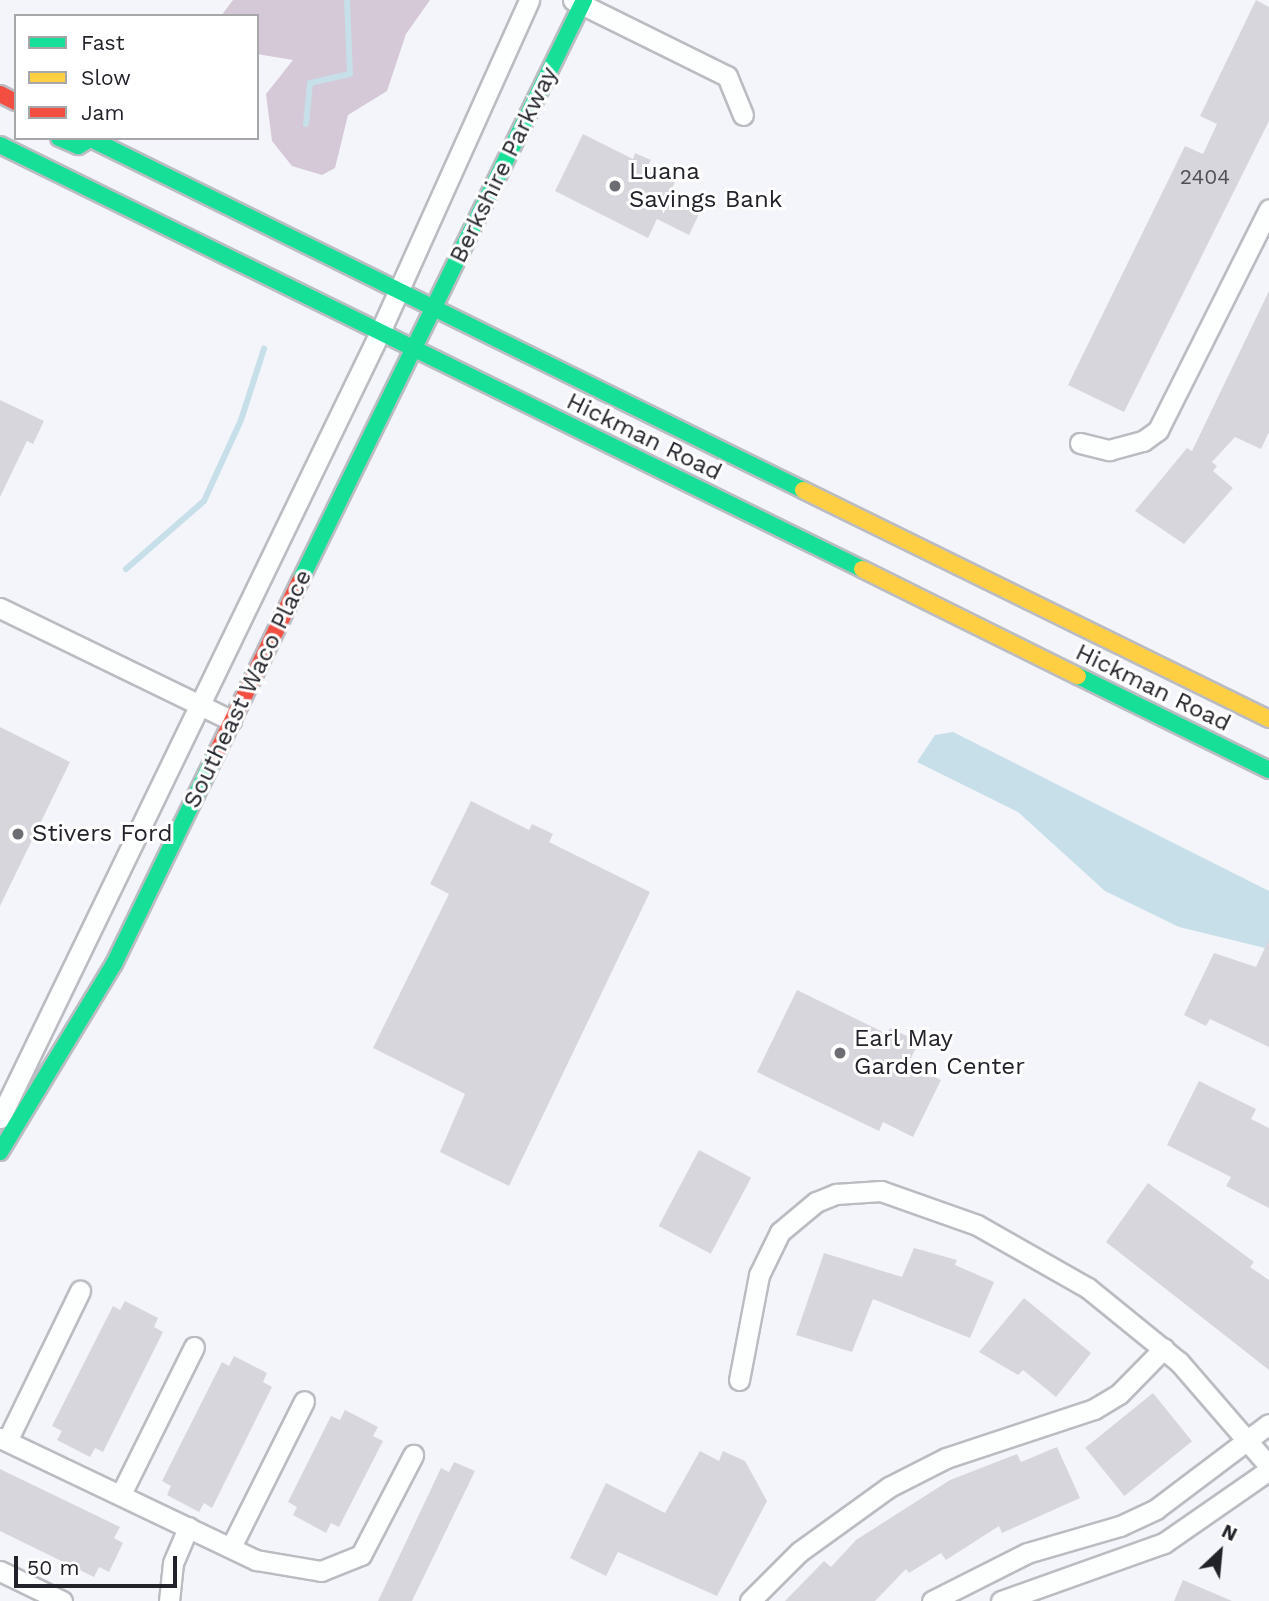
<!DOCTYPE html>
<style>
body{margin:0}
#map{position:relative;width:1269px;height:1601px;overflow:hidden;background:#f4f5fa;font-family:"Work Sans",sans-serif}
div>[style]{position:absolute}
.forest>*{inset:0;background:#d5c8d7}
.water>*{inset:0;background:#c6dfe9}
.stream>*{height:6px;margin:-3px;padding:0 3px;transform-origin:3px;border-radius:3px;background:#c6dfe9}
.building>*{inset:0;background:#d7d6dd;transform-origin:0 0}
.roads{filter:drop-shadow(2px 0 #bbbcc2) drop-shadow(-2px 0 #bbbcc2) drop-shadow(0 2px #bbbcc2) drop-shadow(0 -2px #bbbcc2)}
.street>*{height:19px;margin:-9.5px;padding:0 9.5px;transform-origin:9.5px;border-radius:9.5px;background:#fdfefe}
.fast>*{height:16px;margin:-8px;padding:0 8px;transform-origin:8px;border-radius:8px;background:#16e098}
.slow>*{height:16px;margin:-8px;padding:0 8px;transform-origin:8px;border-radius:8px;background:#ffcf43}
.jam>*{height:16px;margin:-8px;padding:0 8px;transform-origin:8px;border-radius:8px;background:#f24e42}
.dots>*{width:19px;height:19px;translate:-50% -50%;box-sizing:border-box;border:4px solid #fff;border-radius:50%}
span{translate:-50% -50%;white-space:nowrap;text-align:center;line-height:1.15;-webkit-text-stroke:6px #fff;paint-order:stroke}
.number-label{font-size:21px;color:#4f5057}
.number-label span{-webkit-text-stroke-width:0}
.street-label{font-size:24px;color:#22232a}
.poi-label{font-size:24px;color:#22232a}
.left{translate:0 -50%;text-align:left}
.legend{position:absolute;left:14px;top:14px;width:245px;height:126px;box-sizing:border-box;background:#fff;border:2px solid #a7a7aa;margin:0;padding:9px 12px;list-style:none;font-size:21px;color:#22232a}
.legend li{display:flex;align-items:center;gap:14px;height:35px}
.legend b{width:35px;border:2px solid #a7a7aa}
.north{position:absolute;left:1185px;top:1517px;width:70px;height:70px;-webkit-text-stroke:5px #fff;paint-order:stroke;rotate:26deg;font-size:19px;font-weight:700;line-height:28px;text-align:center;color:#22232a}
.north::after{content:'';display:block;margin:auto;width:24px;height:32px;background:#22232a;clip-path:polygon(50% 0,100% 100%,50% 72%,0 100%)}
.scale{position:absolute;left:14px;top:1556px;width:163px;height:32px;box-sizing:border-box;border:4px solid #22232a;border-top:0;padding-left:9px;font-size:21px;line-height:24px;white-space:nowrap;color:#22232a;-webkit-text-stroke:5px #fff;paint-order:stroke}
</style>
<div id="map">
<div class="forest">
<i style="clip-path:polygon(233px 0,430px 0,406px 34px,387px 91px,348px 115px,335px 168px,322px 175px,292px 166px,272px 141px,266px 94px,293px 60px,257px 54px,257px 16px,221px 16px)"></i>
</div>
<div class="water">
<i style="clip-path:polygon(953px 732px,1269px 891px,1269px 949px,1179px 927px,1105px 891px,1018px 812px,917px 762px,935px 735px)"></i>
</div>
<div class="stream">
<i style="left:306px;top:124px;width:41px;rotate:-84.4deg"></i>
<i style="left:310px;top:83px;width:41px;rotate:-12.7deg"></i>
<i style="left:350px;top:74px;width:74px;rotate:-92.3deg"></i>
<i style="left:126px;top:569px;width:103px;rotate:-41.1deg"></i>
<i style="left:204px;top:501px;width:89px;rotate:-65.4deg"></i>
<i style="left:241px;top:420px;width:75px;rotate:-72.1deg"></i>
</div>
<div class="building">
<i style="clip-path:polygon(1256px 0,1269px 7px,1269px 121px,1124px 412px,1068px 385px,1185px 146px,1203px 154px,1217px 124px,1200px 116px)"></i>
<i style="clip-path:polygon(583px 134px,633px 159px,635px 153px,651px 160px,648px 166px,676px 180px,667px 198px,699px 214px,689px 235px,657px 219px,648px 238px,555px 191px)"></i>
<i style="clip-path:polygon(1269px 291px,1269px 432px,1261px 449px,1235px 437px,1212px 462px,1217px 466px,1213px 471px,1233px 488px,1184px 544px,1135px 511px,1187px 448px,1192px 451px)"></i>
<i style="clip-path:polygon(0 400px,44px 421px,33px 444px,27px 441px,0 497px)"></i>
<i style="clip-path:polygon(0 727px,70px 762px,0 906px)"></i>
<i style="clip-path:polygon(471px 801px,529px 830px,532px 824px,553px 834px,549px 842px,650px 892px,509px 1186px,440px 1152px,465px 1094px,373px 1048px,449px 894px,430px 884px)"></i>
<i style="clip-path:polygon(1269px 939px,1269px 1047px,1210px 1019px,1206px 1026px,1184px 1015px,1214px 953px,1256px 967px)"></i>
<i style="clip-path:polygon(797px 990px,887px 1034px,890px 1028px,919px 1042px,908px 1064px,941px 1080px,913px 1137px,883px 1122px,879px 1131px,757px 1072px)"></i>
<i style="clip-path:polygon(1199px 1081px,1256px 1109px,1251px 1119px,1269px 1128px,1269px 1208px,1226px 1186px,1231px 1177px,1167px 1145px)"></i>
<i style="left:699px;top:1150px;width:59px;height:86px;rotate:28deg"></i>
<i style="clip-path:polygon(1148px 1183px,1254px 1262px,1250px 1267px,1269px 1280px,1269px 1370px,1106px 1242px)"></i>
<i style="clip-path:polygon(914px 1248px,957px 1260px,955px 1265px,994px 1282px,970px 1338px,873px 1299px,852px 1352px,796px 1335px,824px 1253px,902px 1277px)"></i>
<i style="clip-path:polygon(1024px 1298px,1091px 1353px,1056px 1397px,1023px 1370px,1018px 1375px,979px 1352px)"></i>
<i style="clip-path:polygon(125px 1301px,158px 1318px,154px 1327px,163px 1332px,103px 1452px,95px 1448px,90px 1457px,57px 1440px,62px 1431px,52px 1426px,113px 1306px,120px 1310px)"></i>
<i style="clip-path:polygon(234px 1356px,267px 1373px,263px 1382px,272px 1387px,212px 1508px,204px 1503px,199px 1512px,167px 1495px,171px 1486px,162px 1481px,222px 1362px,229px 1366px)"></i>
<i style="left:1153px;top:1393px;width:62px;height:87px;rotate:51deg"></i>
<i style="clip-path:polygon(345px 1410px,378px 1427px,373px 1436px,383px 1441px,339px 1527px,331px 1523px,326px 1533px,293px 1515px,297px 1507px,288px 1502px,331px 1416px,340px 1420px)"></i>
<i style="clip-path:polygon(1057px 1447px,1080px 1498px,1002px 1533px,999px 1526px,946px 1560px,941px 1553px,909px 1573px,906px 1569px,875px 1601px,785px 1601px,824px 1561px,831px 1567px,856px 1540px,950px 1480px,1017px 1454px,1021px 1462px)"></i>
<i style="clip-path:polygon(700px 1451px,719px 1461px,723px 1451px,745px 1461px,767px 1501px,717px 1596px,618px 1552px,606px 1576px,570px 1558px,606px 1483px,665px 1513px)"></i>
<i style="clip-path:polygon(454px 1462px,475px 1471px,412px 1601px,378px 1601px,441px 1468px,449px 1472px)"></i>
<i style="clip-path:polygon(0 1469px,120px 1527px,114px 1538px,123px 1543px,109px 1572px,99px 1567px,94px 1577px,0 1531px)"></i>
<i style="clip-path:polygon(1183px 1580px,1232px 1601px,1174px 1601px)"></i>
</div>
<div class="roads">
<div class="street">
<i style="left:573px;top:0;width:172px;rotate:26.3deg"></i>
<i style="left:727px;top:76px;width:42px;rotate:67.7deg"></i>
<i style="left:1080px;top:443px;width:30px;rotate:14deg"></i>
<i style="left:1109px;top:450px;width:35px;rotate:-15deg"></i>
<i style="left:1143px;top:441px;width:19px;rotate:-36deg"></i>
<i style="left:1158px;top:430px;width:247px;rotate:-63.3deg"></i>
<i style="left:0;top:608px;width:257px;rotate:25.9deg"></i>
<i style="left:0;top:1118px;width:873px;rotate:-64.2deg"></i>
<i style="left:380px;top:332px;width:364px;rotate:-65.8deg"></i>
<i style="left:739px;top:1380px;width:107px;rotate:-79.2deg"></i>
<i style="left:759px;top:1275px;width:48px;rotate:-64deg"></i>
<i style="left:780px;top:1232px;width:47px;rotate:-39.8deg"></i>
<i style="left:816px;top:1202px;width:22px;rotate:-22deg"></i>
<i style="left:836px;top:1194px;width:45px;rotate:-3.8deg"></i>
<i style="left:881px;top:1191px;width:102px;rotate:19.5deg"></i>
<i style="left:977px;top:1225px;width:128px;rotate:29.6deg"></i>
<i style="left:1088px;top:1288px;width:117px;rotate:39.1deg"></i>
<i style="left:1179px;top:1362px;width:138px;rotate:49.1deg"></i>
<i style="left:0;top:1438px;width:284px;rotate:25.5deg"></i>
<i style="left:256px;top:1560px;width:66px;rotate:9.6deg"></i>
<i style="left:321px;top:1571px;width:43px;rotate:-21.8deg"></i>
<i style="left:361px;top:1555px;width:113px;rotate:-62.5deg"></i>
<i style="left:8px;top:1439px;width:165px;rotate:-64.1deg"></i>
<i style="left:121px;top:1494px;width:164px;rotate:-63.6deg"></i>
<i style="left:231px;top:1547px;width:163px;rotate:-63.4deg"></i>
<i style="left:0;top:1571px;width:69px;rotate:25.8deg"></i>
<i style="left:169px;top:1601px;width:38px;rotate:-84deg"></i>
<i style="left:173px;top:1563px;width:39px;rotate:-67deg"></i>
<i style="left:750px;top:1601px;width:69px;rotate:-45deg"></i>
<i style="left:799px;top:1552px;width:111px;rotate:-35.8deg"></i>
<i style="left:889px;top:1487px;width:64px;rotate:-27deg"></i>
<i style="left:946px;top:1458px;width:156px;rotate:-18.3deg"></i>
<i style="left:1094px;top:1409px;width:29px;rotate:-31deg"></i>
<i style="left:1119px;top:1394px;width:64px;rotate:-45.6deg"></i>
<i style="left:932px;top:1601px;width:106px;rotate:-26.8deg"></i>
<i style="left:1027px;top:1553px;width:97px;rotate:-16.2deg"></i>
<i style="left:1120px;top:1526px;width:40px;rotate:-25deg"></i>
<i style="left:1156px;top:1509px;width:141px;rotate:-37deg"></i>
<i style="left:1001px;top:1601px;width:173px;rotate:-19.6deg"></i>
<i style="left:1164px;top:1543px;width:128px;rotate:-34.8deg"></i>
</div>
<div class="fast">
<i style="left:59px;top:138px;width:21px;rotate:23deg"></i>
<i style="left:78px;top:146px;width:14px;rotate:-30deg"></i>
<i style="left:89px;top:138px;width:796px;rotate:26.24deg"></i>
<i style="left:0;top:145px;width:961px;rotate:26.19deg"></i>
<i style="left:300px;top:581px;width:647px;rotate:-63.95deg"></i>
<i style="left:1078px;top:676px;width:213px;rotate:26.2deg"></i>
<i style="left:0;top:1152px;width:220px;rotate:-58.8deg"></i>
<i style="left:114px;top:964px;width:233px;rotate:-64.1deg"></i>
</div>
<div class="slow">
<i style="left:803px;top:490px;width:519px;rotate:26.17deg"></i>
<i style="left:862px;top:569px;width:241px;rotate:26.4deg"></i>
</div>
<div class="jam">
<i style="left:0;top:94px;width:18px;rotate:27deg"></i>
<i style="left:216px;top:754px;width:192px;rotate:-64.1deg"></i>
</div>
</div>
<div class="dots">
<i style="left:615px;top:186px;background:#6c6c73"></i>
<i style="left:18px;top:834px;background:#6c6c73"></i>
<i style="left:840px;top:1053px;background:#6c6c73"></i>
</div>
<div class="number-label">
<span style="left:1205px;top:177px">2404</span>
</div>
<div class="street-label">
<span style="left:504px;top:165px;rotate:-64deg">Berkshire Parkway</span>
<span style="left:644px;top:437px;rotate:26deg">Hickman Road</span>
<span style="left:1153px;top:688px;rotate:26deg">Hickman Road</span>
<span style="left:248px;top:689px;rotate:-64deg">Southeast Waco Place</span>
</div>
<div class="poi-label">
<span class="left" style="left:629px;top:186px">Luana<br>Savings Bank</span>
<span class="left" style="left:32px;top:834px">Stivers Ford</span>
<span class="left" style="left:854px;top:1053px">Earl May<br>Garden Center</span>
</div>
<ul class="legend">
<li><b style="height:9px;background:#16e098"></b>Fast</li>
<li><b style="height:9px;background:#ffcf43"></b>Slow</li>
<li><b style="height:9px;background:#f24e42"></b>Jam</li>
</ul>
<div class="north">N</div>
<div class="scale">50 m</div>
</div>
